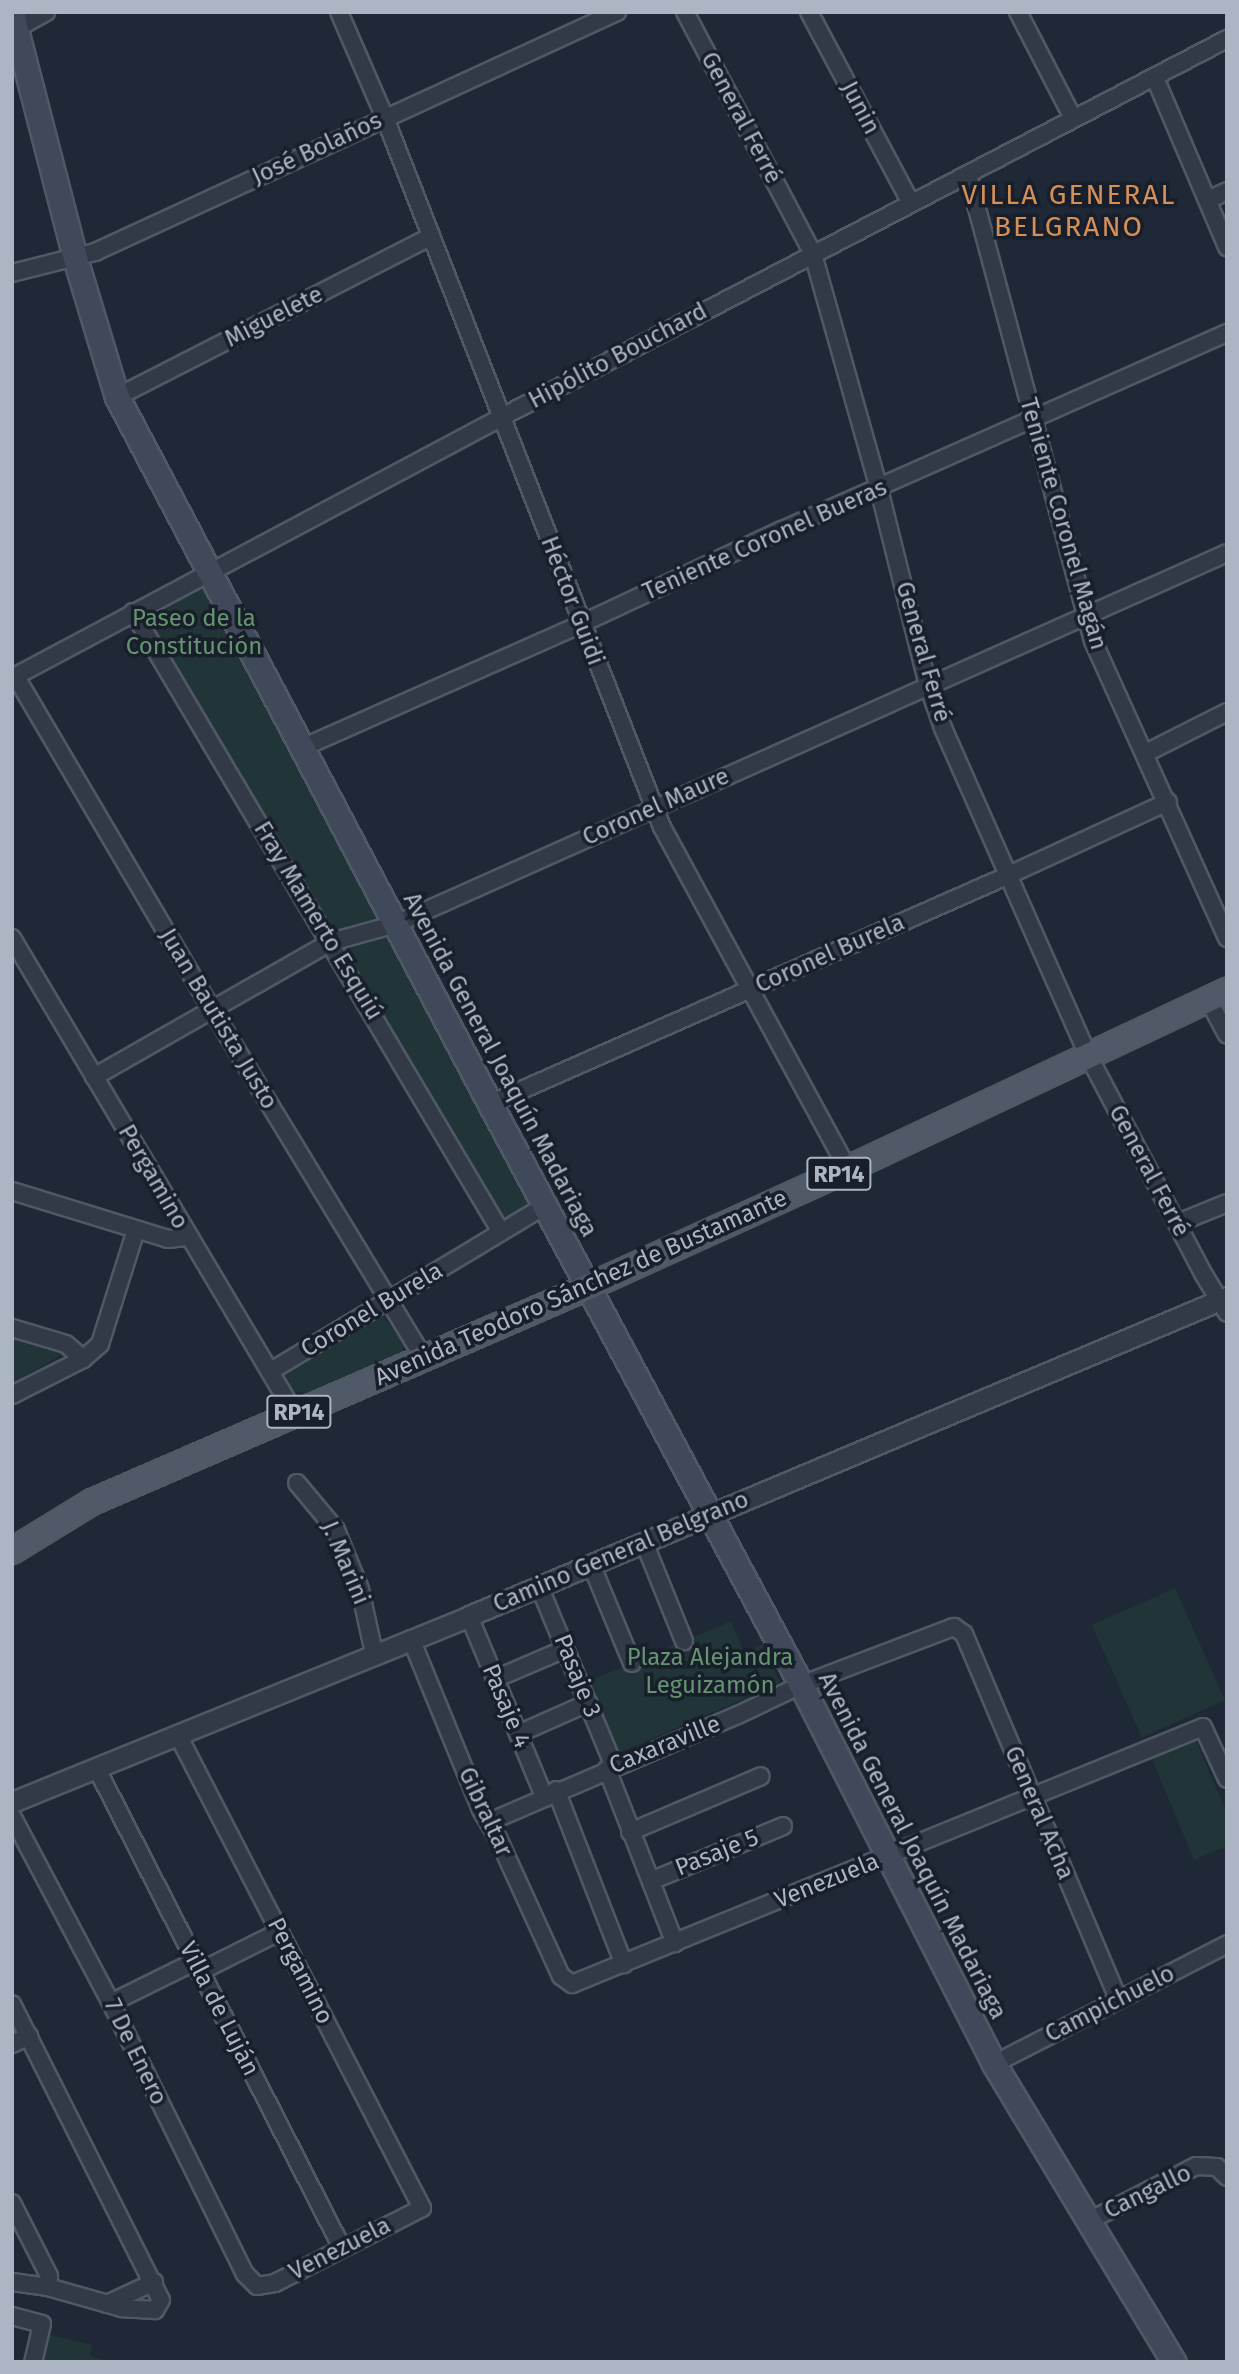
<!DOCTYPE html>
<meta charset="utf-8">
<style>
body{margin:0}
#map{position:relative;width:1239px;height:2374px;overflow:hidden;background:#1f2836;font-family:"Fira Sans",sans-serif}
div>[style]{position:absolute}
.green>*{inset:0;background:#213437;transform-origin:0 0}
.roads{filter:drop-shadow(2px 0 #505865) drop-shadow(-2px 0 #505865) drop-shadow(0 2px #505865) drop-shadow(0 -2px #505865)}
.minor>*{height:16px;margin:-8px;padding:0 8px;transform-origin:8px;border-radius:8px;background:#323a47}
.tertiary>*{height:19px;margin:-9.5px;padding:0 9.5px;transform-origin:9.5px;border-radius:9.5px;background:#323a47}
.secondary>*{height:23px;margin:-11.5px;padding:0 11.5px;transform-origin:11.5px;border-radius:11.5px;background:#40495a}
.primary>*{height:24px;margin:-12px;padding:0 12px;transform-origin:12px;border-radius:12px;background:#505967}
span{translate:-50% -50%;white-space:nowrap;text-align:center;line-height:1.15;-webkit-text-stroke:7px #181f2b;paint-order:stroke}
.shield-label span{padding:2px 5px;background:#181f2b;border:2px solid;border-radius:5px;-webkit-text-stroke-width:0}
.shield-label{font-size:23px;color:#acb5c4;font-weight:700}
.street-label{font-size:24px;color:#acb5c4}
.park-label{font-size:24px;color:#649470}
.quarter-label{font-size:28px;color:#d39058;letter-spacing:2px}
.frame{position:absolute;inset:0;border:14px solid #acb5c4;pointer-events:none}
</style>
<div id="map">
<div class="green">
<i style="clip-path:polygon(208px 573px,544px 1206px,501px 1232px,133px 612px)"></i>
<i style="clip-path:polygon(374px 1317px,383px 1317px,405px 1343px,401px 1356px,310px 1394px,292px 1391px,284px 1382px,289px 1369px)"></i>
<i style="clip-path:polygon(12px 1334px,60px 1350px,62px 1355px,12px 1383px)"></i>
<i style="left:1175px;top:1588px;width:123px;height:91px;rotate:66deg"></i>
<i style="clip-path:polygon(731px 1621px,744px 1652px,763px 1644px,780px 1683px,610px 1757px,580px 1685px)"></i>
<i style="clip-path:polygon(1195px 1738px,1227px 1813px,1227px 1846px,1194px 1860px,1151px 1757px)"></i>
<i style="clip-path:polygon(47px 2334px,92px 2345px,90px 2356px,111px 2362px,40px 2362px)"></i>
</div>
<div class="roads">
<div class="minor">
<i style="left:339px;top:12px;width:116px;rotate:66.5deg"></i>
<i style="left:385px;top:118px;width:761px;rotate:68.66deg"></i>
<i style="left:662px;top:827px;width:389px;rotate:61.5deg"></i>
<i style="left:685px;top:12px;width:274px;rotate:62.1deg"></i>
<i style="left:813px;top:254px;width:244px;rotate:74.3deg"></i>
<i style="left:879px;top:489px;width:202px;rotate:76deg"></i>
<i style="left:928px;top:685px;width:46px;rotate:70.8deg"></i>
<i style="left:943px;top:728px;width:360px;rotate:66.1deg"></i>
<i style="left:1089px;top:1057px;width:246px;rotate:62.2deg"></i>
<i style="left:1204px;top:1275px;width:44px;rotate:58.8deg"></i>
<i style="left:809px;top:12px;width:217px;rotate:61.9deg"></i>
<i style="left:1018px;top:12px;width:119px;rotate:62.6deg"></i>
<i style="left:12px;top:31px;width:39px;rotate:-29deg"></i>
<i style="left:1155px;top:78px;width:184px;rotate:66.9deg"></i>
<i style="left:968px;top:175px;width:482px;rotate:75deg"></i>
<i style="left:1093px;top:641px;width:326px;rotate:65.7deg"></i>
<i style="left:1208px;top:200px;width:21px;rotate:-25deg"></i>
<i style="left:12px;top:273px;width:86px;rotate:-14.2deg"></i>
<i style="left:95px;top:252px;width:575px;rotate:-24.69deg"></i>
<i style="left:117px;top:397px;width:353px;rotate:-27.1deg"></i>
<i style="left:133px;top:612px;width:721px;rotate:59.31deg"></i>
<i style="left:16px;top:677px;width:384px;rotate:59.5deg"></i>
<i style="left:211px;top:1008px;width:410px;rotate:58.7deg"></i>
<i style="left:12px;top:678px;width:555px;rotate:-28.04deg"></i>
<i style="left:502px;top:417px;width:818px;rotate:-27.54deg"></i>
<i style="left:304px;top:747px;width:303px;rotate:-23.9deg"></i>
<i style="left:581px;top:624px;width:222px;rotate:-25.1deg"></i>
<i style="left:782px;top:530px;width:487px;rotate:-23.9deg"></i>
<i style="left:1146px;top:753px;width:91px;rotate:-26.8deg"></i>
<i style="left:12px;top:938px;width:554px;rotate:59.27deg"></i>
<i style="left:1209px;top:1001px;width:38px;rotate:62deg"></i>
<i style="left:94px;top:1077px;width:273px;rotate:-29.7deg"></i>
<i style="left:331px;top:942px;width:67px;rotate:-15.5deg"></i>
<i style="left:396px;top:924px;width:910px;rotate:-24.06deg"></i>
<i style="left:490px;top:1104px;width:567px;rotate:-23.81deg"></i>
<i style="left:1009px;top:875px;width:175px;rotate:-24.7deg"></i>
<i style="left:12px;top:1191px;width:163px;rotate:17.1deg"></i>
<i style="left:168px;top:1239px;width:20px;rotate:-6deg"></i>
<i style="left:1178px;top:1223px;width:53px;rotate:-22.2deg"></i>
<i style="left:12px;top:1328px;width:56px;rotate:16.5deg"></i>
<i style="left:66px;top:1344px;width:23px;rotate:41deg"></i>
<i style="left:271px;top:1371px;width:319px;rotate:-31.1deg"></i>
<i style="left:12px;top:1395px;width:80px;rotate:-26.9deg"></i>
<i style="left:83px;top:1359px;width:23px;rotate:-41deg"></i>
<i style="left:100px;top:1344px;width:120px;rotate:-72.5deg"></i>
<i style="left:297px;top:1483px;width:61px;rotate:50.3deg"></i>
<i style="left:336px;top:1530px;width:64px;rotate:67.9deg"></i>
<i style="left:360px;top:1589px;width:66px;rotate:77.7deg"></i>
<i style="left:644px;top:1542px;width:107px;rotate:68deg"></i>
<i style="left:591px;top:1564px;width:107px;rotate:67.5deg"></i>
<i style="left:539px;top:1586px;width:195px;rotate:67.4deg"></i>
<i style="left:469px;top:1616px;width:195px;rotate:67.4deg"></i>
<i style="left:411px;top:1639px;width:185px;rotate:67.7deg"></i>
<i style="left:481px;top:1810px;width:33px;rotate:59deg"></i>
<i style="left:498px;top:1838px;width:152px;rotate:65.5deg"></i>
<i style="left:561px;top:1976px;width:14px;rotate:36deg"></i>
<i style="left:572px;top:1984px;width:681px;rotate:-22.16deg"></i>
<i style="left:1203px;top:1727px;width:57px;rotate:65.2deg"></i>
<i style="left:495px;top:1679px;width:76px;rotate:-23.2deg"></i>
<i style="left:518px;top:1734px;width:77px;rotate:-23.9deg"></i>
<i style="left:97px;top:1769px;width:538px;rotate:62.91deg"></i>
<i style="left:607px;top:1769px;width:187px;rotate:68.7deg"></i>
<i style="left:556px;top:1790px;width:187px;rotate:68.7deg"></i>
<i style="left:12px;top:1816px;width:212px;rotate:62.1deg"></i>
<i style="left:111px;top:2003px;width:302px;rotate:63.7deg"></i>
<i style="left:245px;top:2274px;width:17px;rotate:45deg"></i>
<i style="left:257px;top:2286px;width:18px;rotate:-9deg"></i>
<i style="left:275px;top:2283px;width:165px;rotate:-27deg"></i>
<i style="left:422px;top:2208px;width:532px;rotate:-117.29deg"></i>
<i style="left:489px;top:1822px;width:271px;rotate:-23.3deg"></i>
<i style="left:738px;top:1715px;width:70px;rotate:-25.5deg"></i>
<i style="left:801px;top:1685px;width:164px;rotate:-20.8deg"></i>
<i style="left:954px;top:1627px;width:12px;rotate:35deg"></i>
<i style="left:964px;top:1634px;width:396px;rotate:67.1deg"></i>
<i style="left:630px;top:1832px;width:142px;rotate:-23.1deg"></i>
<i style="left:651px;top:1881px;width:143px;rotate:-22.6deg"></i>
<i style="left:199px;top:1972px;width:89px;rotate:-26.6deg"></i>
<i style="left:111px;top:2003px;width:93px;rotate:-26.3deg"></i>
<i style="left:12px;top:2004px;width:331px;rotate:63.3deg"></i>
<i style="left:161px;top:2300px;width:12px;rotate:121deg"></i>
<i style="left:155px;top:2310px;width:33px;rotate:-177deg"></i>
<i style="left:122px;top:2308px;width:77px;rotate:-164.2deg"></i>
<i style="left:48px;top:2287px;width:36px;rotate:-172deg"></i>
<i style="left:12px;top:2044px;width:19px;rotate:-25deg"></i>
<i style="left:994px;top:2064px;width:262px;rotate:-27.2deg"></i>
<i style="left:12px;top:2203px;width:82px;rotate:63.1deg"></i>
<i style="left:49px;top:2276px;width:11px;rotate:95deg"></i>
<i style="left:1089px;top:2221px;width:120px;rotate:-27.2deg"></i>
<i style="left:1196px;top:2166px;width:21px;rotate:3deg"></i>
<i style="left:1217px;top:2167px;width:14px;rotate:45deg"></i>
<i style="left:107px;top:2304px;width:52px;rotate:-25.1deg"></i>
<i style="left:12px;top:2316px;width:31px;rotate:15deg"></i>
<i style="left:42px;top:2324px;width:39px;rotate:103deg"></i>
</div>
<div class="tertiary">
<i style="left:12px;top:1802px;width:493px;rotate:-22.1deg"></i>
<i style="left:469px;top:1616px;width:822px;rotate:-22.82deg"></i>
</div>
<div class="secondary">
<i style="left:12px;top:14px;width:252px;rotate:75.5deg"></i>
<i style="left:75px;top:258px;width:145px;rotate:73.2deg"></i>
<i style="left:117px;top:397px;width:778px;rotate:62.18deg"></i>
<i style="left:480px;top:1085px;width:676px;rotate:61.84deg"></i>
<i style="left:799px;top:1681px;width:430px;rotate:63deg"></i>
<i style="left:994px;top:2064px;width:348px;rotate:58.9deg"></i>
</div>
<div class="primary">
<i style="left:12px;top:1551px;width:94px;rotate:-31.5deg"></i>
<i style="left:92px;top:1502px;width:541px;rotate:-23.44deg"></i>
<i style="left:588px;top:1287px;width:286px;rotate:-24.4deg"></i>
<i style="left:848px;top:1169px;width:419px;rotate:-25.2deg"></i>
</div>
</div>
<div class="shield-label">
<span style="left:839px;top:1174px">RP14</span>
<span style="left:299px;top:1412px">RP14</span>
</div>
<div class="street-label">
<span style="left:860px;top:108px;rotate:62deg">Junin</span>
<span style="left:741px;top:118px;rotate:62deg">General Ferré</span>
<span style="left:317px;top:149px;rotate:-25deg">José Bolaños</span>
<span style="left:274px;top:317px;rotate:-27deg">Miguelete</span>
<span style="left:618px;top:356px;rotate:-28deg">Hipólito Bouchard</span>
<span style="left:1063px;top:524px;rotate:74deg">Teniente Coronel Magán</span>
<span style="left:765px;top:540px;rotate:-24deg">Teniente Coronel Bueras</span>
<span style="left:572px;top:601px;rotate:69deg">Héctor Guidi</span>
<span style="left:923px;top:652px;rotate:74deg">General Ferré</span>
<span style="left:656px;top:807px;rotate:-24deg">Coronel Maure</span>
<span style="left:318px;top:921px;rotate:59deg">Fray Mamerto Esquiú</span>
<span style="left:830px;top:954px;rotate:-24deg">Coronel Burela</span>
<span style="left:218px;top:1019px;rotate:59deg">Juan Bautista Justo</span>
<span style="left:500px;top:1065px;rotate:62deg">Avenida General Joaquín Madariaga</span>
<span style="left:1149px;top:1171px;rotate:62deg">General Ferré</span>
<span style="left:153px;top:1177px;rotate:60deg">Pergamino</span>
<span style="left:581px;top:1288px;rotate:-24deg">Avenida Teodoro Sánchez de Bustamante</span>
<span style="left:372px;top:1310px;rotate:-31deg">Coronel Burela</span>
<span style="left:621px;top:1552px;rotate:-23deg">Camino General Belgrano</span>
<span style="left:345px;top:1563px;rotate:67deg">J. Marini</span>
<span style="left:577px;top:1676px;rotate:68deg">Pasaje 3</span>
<span style="left:506px;top:1706px;rotate:67deg">Pasaje 4</span>
<span style="left:665px;top:1745px;rotate:-22deg">Caxaraville</span>
<span style="left:485px;top:1812px;rotate:65deg">Gibraltar</span>
<span style="left:1039px;top:1813px;rotate:67deg">General Acha</span>
<span style="left:912px;top:1846px;rotate:63deg">Avenida General Joaquín Madariaga</span>
<span style="left:717px;top:1853px;rotate:-22deg">Pasaje 5</span>
<span style="left:827px;top:1881px;rotate:-22deg">Venezuela</span>
<span style="left:300px;top:1971px;rotate:63deg">Pergamino</span>
<span style="left:1110px;top:2004px;rotate:-27deg">Campichuelo</span>
<span style="left:219px;top:2009px;rotate:63deg">Villa de Luján</span>
<span style="left:135px;top:2052px;rotate:64deg">7 De Enero</span>
<span style="left:1148px;top:2192px;rotate:-26deg">Cangallo</span>
<span style="left:340px;top:2249px;rotate:-27deg">Venezuela</span>
</div>
<div class="park-label">
<span style="left:194px;top:633px">Paseo de la<br>Constitución</span>
<span style="left:710px;top:1672px">Plaza Alejandra<br>Leguizamón</span>
</div>
<div class="quarter-label">
<span style="left:1069px;top:211px">VILLA GENERAL<br>BELGRANO</span>
</div>
<div class="frame"></div>
</div>
